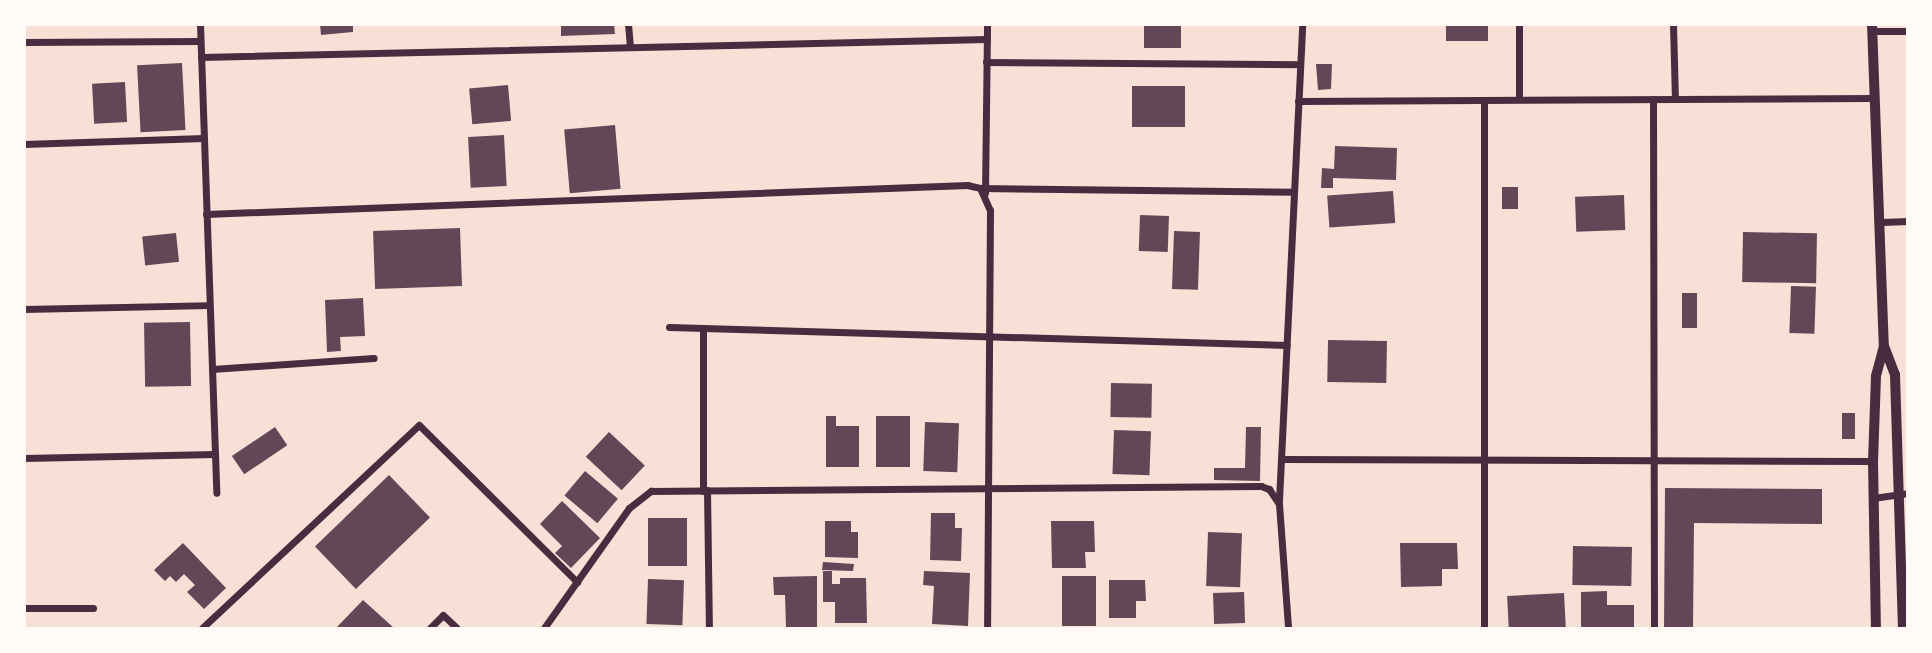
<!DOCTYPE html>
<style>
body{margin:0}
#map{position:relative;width:1932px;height:653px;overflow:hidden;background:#f7e1d7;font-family:Spectral,serif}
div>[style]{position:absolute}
.building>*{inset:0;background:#644757;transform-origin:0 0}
.minor>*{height:7px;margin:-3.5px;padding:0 3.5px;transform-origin:3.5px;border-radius:3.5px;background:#4a2c40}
.secondary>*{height:10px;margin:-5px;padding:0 5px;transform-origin:5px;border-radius:5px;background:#4a2c40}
span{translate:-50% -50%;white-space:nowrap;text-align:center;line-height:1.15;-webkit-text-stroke:5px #fffaf5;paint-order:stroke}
.frame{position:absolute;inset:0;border:26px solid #fffaf5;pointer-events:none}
</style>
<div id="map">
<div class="building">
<i style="clip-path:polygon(320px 24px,353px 24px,353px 32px,321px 35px)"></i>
<i style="clip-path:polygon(561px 24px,614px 24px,615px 34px,561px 36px)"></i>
<i style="left:1144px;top:24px;width:37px;height:24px"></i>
<i style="left:1446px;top:24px;width:42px;height:17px"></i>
<i style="left:182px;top:63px;width:67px;height:45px;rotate:87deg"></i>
<i style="clip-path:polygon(1316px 64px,1332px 64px,1331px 89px,1318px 90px)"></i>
<i style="left:125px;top:82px;width:40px;height:33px;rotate:87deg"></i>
<i style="left:508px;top:85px;width:36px;height:39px;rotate:85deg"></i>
<i style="left:1132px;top:86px;width:53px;height:41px"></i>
<i style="left:615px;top:125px;width:64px;height:51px;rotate:85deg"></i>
<i style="left:504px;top:135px;width:51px;height:36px;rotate:87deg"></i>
<i style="clip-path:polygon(1335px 146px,1397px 148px,1396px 180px,1333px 178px,1333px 188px,1321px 188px,1322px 168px,1334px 169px)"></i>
<i style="left:1502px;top:187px;width:16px;height:22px"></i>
<i style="left:1393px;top:191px;width:32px;height:66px;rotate:86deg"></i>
<i style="left:1624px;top:195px;width:35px;height:49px;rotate:88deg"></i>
<i style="left:1140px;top:215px;width:29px;height:36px;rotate:2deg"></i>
<i style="left:460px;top:228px;width:58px;height:87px;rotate:88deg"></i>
<i style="left:1174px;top:231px;width:26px;height:58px;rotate:2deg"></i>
<i style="left:1743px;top:232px;width:74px;height:50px;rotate:1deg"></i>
<i style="left:176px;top:233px;width:29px;height:34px;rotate:84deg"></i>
<i style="left:1791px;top:286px;width:25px;height:47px;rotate:2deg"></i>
<i style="left:1682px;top:293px;width:15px;height:35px"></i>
<i style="clip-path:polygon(363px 298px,365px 336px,340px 337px,341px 351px,327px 352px,325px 300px)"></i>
<i style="left:190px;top:322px;width:64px;height:46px;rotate:89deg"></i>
<i style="left:1328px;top:340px;width:59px;height:42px;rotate:1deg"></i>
<i style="left:1111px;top:383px;width:41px;height:34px;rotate:1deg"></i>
<i style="left:1842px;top:413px;width:13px;height:26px"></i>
<i style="clip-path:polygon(826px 416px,836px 416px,836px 426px,859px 426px,859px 467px,826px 467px)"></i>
<i style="left:876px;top:416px;width:34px;height:51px"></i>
<i style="left:925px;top:422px;width:34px;height:49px;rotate:2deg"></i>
<i style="left:275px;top:427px;width:22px;height:52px;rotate:56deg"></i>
<i style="clip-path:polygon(1246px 427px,1261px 427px,1260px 481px,1214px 480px,1214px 468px,1245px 468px)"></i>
<i style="left:1114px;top:430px;width:37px;height:44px;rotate:2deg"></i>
<i style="left:609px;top:432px;width:49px;height:34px;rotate:43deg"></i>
<i style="left:585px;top:471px;width:43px;height:32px;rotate:40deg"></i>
<i style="left:389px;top:475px;width:59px;height:103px;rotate:46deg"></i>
<i style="clip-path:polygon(1665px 488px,1822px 489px,1822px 524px,1694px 523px,1693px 628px,1664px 628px)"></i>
<i style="clip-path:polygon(562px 501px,600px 538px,571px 568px,555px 553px,562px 546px,540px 524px)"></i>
<i style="clip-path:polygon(931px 513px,955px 513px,955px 528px,962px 528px,961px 561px,930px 560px)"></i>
<i style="left:648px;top:518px;width:39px;height:48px"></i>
<i style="clip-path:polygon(825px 521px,851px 521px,851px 532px,858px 532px,858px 558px,825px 557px)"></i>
<i style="clip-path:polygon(1051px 521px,1094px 521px,1095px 552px,1085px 552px,1086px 568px,1052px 568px)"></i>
<i style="left:1208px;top:532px;width:34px;height:54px;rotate:2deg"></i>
<i style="clip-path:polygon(183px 543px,226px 588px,204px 609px,187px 592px,195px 585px,184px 574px,176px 582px,170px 576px,165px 581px,154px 570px)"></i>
<i style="clip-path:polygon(1400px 543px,1457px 543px,1458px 569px,1442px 569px,1442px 586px,1401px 587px)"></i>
<i style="left:1573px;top:546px;width:59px;height:39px;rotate:1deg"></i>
<i style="clip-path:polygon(823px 562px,854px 564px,853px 571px,822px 570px)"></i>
<i style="clip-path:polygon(823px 571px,832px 571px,832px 584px,840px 584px,840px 578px,866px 578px,867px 623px,835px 623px,835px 602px,823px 602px)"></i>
<i style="clip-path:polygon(924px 571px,970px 573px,968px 626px,932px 624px,934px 586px,923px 585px)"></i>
<i style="clip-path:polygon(817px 576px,817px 628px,786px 628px,785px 595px,774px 595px,773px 577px)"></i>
<i style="left:1062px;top:576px;width:34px;height:50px"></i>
<i style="left:648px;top:579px;width:36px;height:45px;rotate:2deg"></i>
<i style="clip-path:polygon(1109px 580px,1145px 580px,1146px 601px,1136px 601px,1136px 618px,1109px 618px)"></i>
<i style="clip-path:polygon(1607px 591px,1607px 605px,1634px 605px,1634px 628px,1581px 628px,1581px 592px)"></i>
<i style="left:1244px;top:592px;width:31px;height:31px;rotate:88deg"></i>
<i style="left:1564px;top:593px;width:35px;height:57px;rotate:87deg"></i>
<i style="clip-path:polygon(363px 600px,394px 628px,336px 628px)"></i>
</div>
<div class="minor">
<i style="left:200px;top:24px;width:469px;rotate:88deg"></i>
<i style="left:628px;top:24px;width:23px;rotate:85deg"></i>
<i style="left:1519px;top:24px;width:75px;rotate:90deg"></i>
<i style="left:1673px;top:24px;width:75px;rotate:88.5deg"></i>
<i style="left:1872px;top:31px;width:36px"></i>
<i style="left:24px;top:42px;width:176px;rotate:-0.3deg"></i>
<i style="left:201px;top:57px;width:786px;rotate:-1.31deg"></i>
<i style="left:986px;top:62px;width:314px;rotate:0.4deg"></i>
<i style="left:1653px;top:99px;width:529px;rotate:89.89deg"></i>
<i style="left:1484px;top:100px;width:528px;rotate:90deg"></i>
<i style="left:1298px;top:101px;width:575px;rotate:-0.3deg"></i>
<i style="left:24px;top:144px;width:180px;rotate:-1.9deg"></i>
<i style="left:980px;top:188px;width:314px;rotate:0.7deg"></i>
<i style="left:985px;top:193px;width:169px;rotate:-89.3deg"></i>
<i style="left:206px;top:214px;width:762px;rotate:-2.18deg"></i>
<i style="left:967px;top:185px;width:13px;rotate:13deg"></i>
<i style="left:980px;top:188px;width:24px;rotate:66deg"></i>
<i style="left:990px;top:210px;width:418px;rotate:90.4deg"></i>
<i style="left:1882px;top:222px;width:26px;rotate:-2deg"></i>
<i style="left:24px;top:309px;width:185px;rotate:-1.2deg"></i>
<i style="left:669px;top:327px;width:618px;rotate:1.67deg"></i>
<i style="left:212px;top:369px;width:162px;rotate:-3.9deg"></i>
<i style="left:24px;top:458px;width:191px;rotate:-1.2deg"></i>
<i style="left:1281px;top:459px;width:592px;rotate:0.19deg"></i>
<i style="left:707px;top:490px;width:138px;rotate:89.2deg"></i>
<i style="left:703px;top:491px;width:163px;rotate:-90deg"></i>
<i style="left:1873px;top:498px;width:35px;rotate:-8deg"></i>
<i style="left:1279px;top:500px;width:477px;rotate:-87.2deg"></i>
<i style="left:24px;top:608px;width:69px"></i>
<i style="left:202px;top:628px;width:297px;rotate:-43.1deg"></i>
<i style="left:419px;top:425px;width:223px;rotate:44.8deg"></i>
<i style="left:430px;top:628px;width:18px;rotate:-45deg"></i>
<i style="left:443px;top:615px;width:19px;rotate:43deg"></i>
<i style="left:544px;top:628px;width:147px;rotate:-54.7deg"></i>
<i style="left:629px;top:508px;width:28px;rotate:-38deg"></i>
<i style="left:651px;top:491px;width:610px;rotate:-0.47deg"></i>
<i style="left:1261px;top:486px;width:9px;rotate:21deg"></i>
<i style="left:1269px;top:489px;width:18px;rotate:56deg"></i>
<i style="left:1279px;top:504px;width:124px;rotate:85.8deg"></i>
</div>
<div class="secondary">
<i style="left:1872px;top:24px;width:322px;rotate:87.9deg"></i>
<i style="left:1884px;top:346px;width:31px;rotate:105deg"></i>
<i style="left:1876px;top:376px;width:85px;rotate:92deg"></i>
<i style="left:1873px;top:461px;width:167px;rotate:89deg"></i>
<i style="left:1884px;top:346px;width:31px;rotate:69deg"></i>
<i style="left:1895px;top:375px;width:253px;rotate:88.2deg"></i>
</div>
<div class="frame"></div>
</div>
